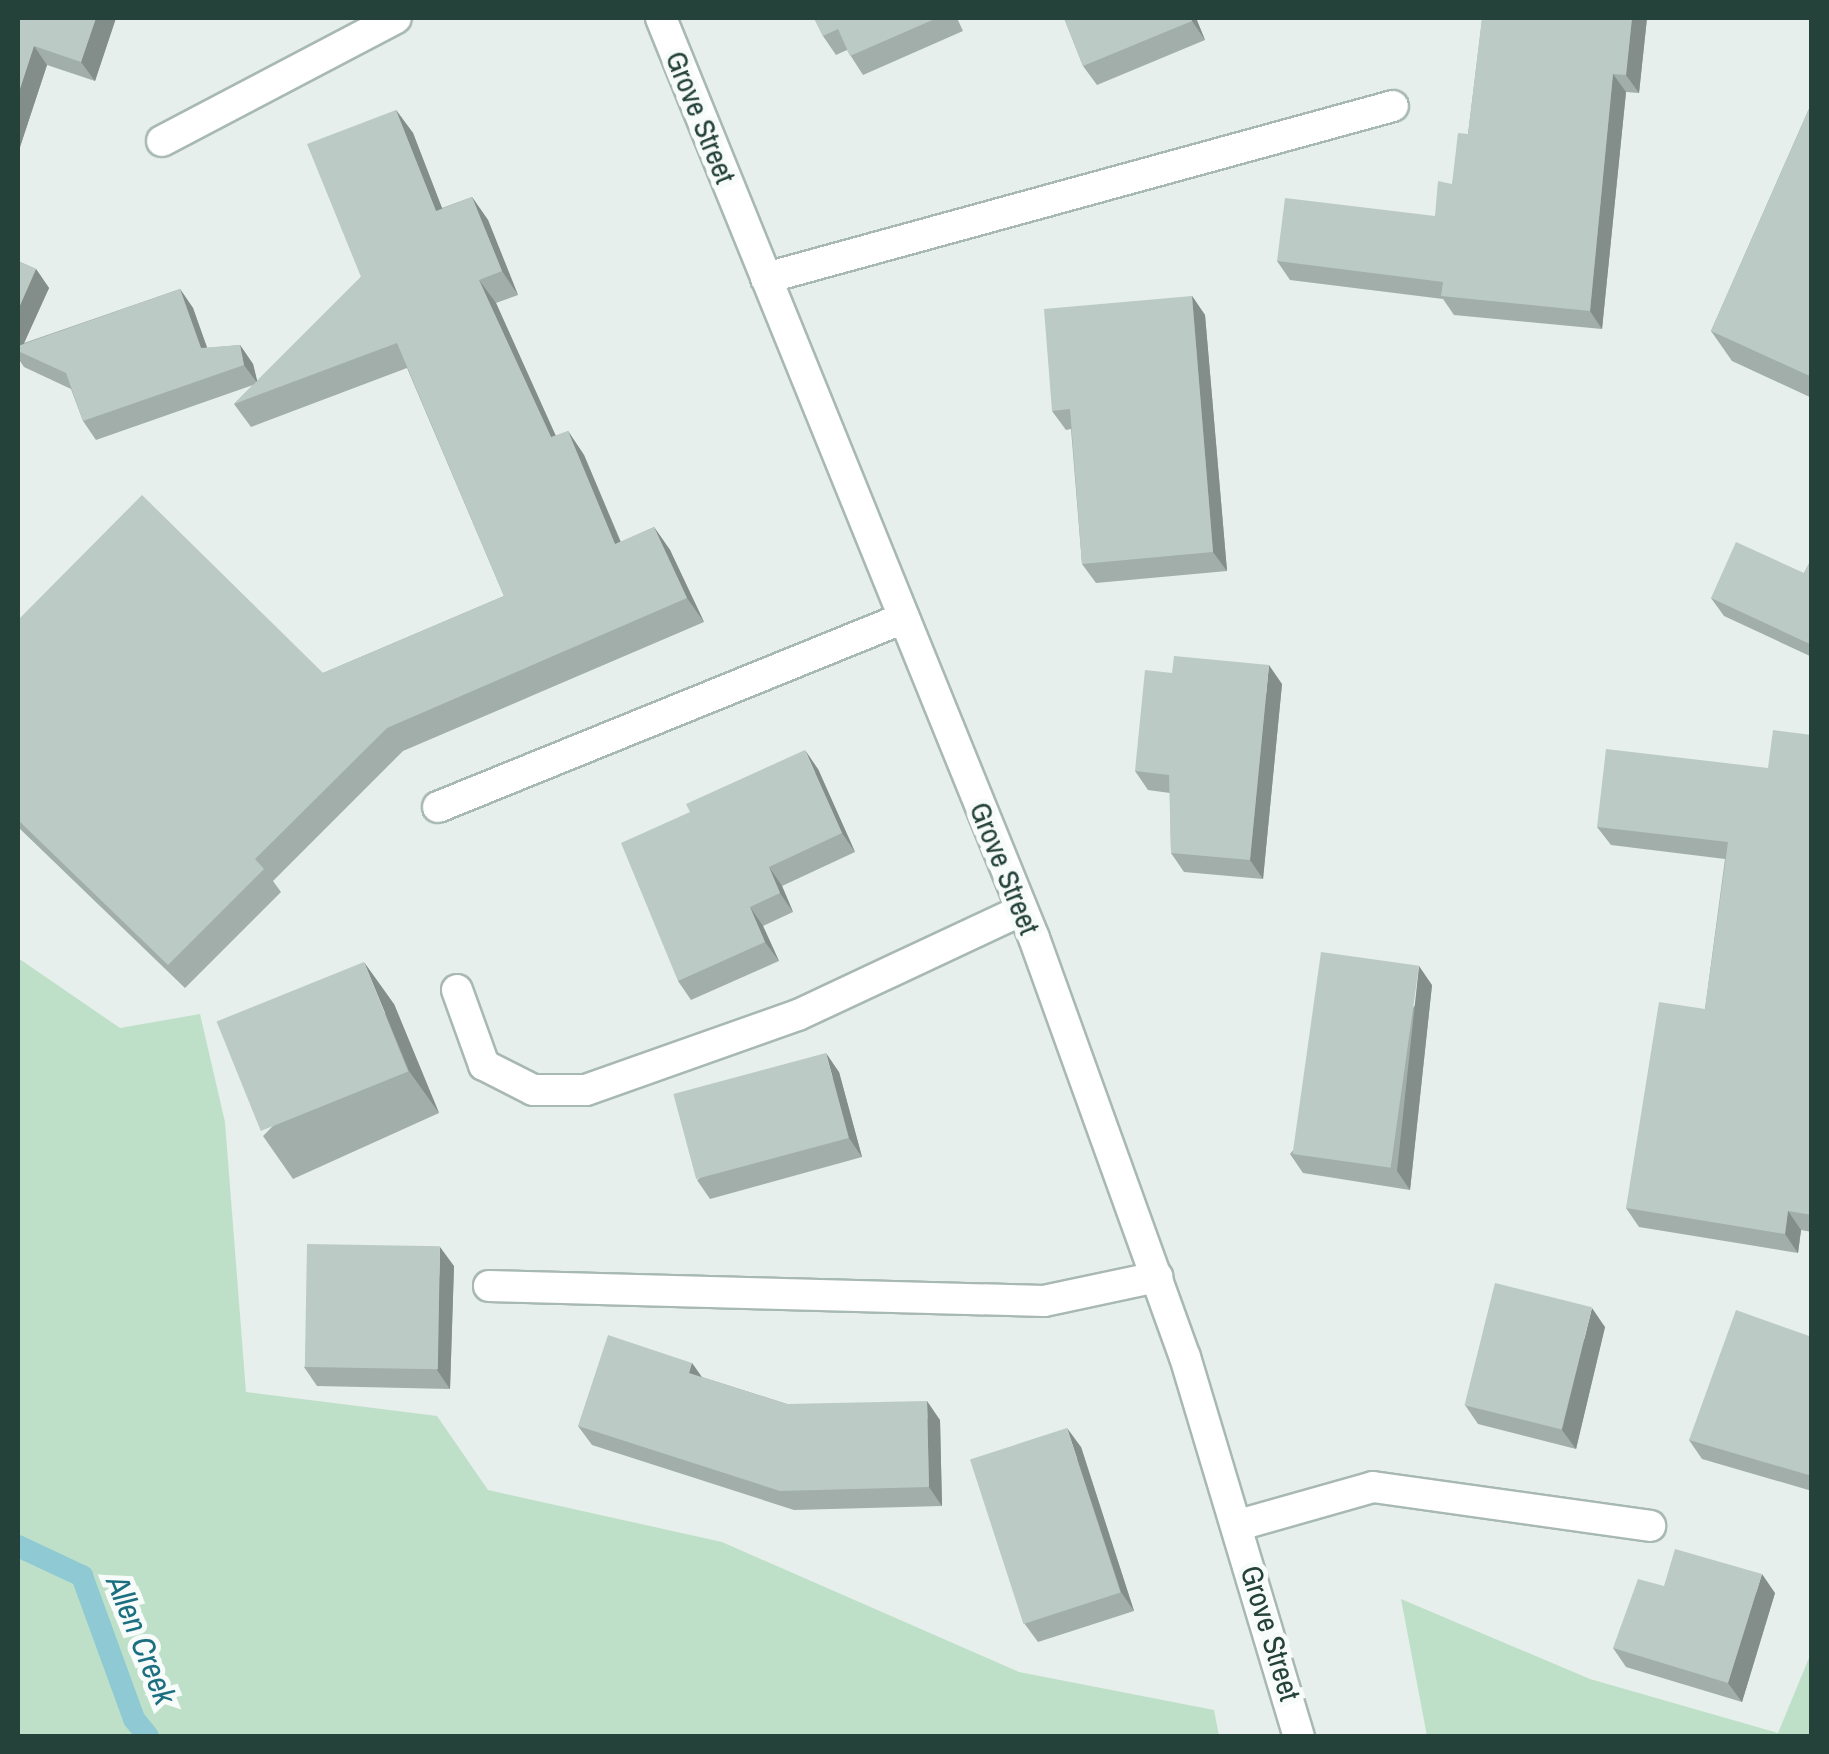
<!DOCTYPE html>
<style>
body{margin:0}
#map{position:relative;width:1829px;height:1754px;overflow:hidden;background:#e6efeb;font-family:"Archivo Narrow",sans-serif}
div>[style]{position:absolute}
.green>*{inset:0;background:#bfe0c8}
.stream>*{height:22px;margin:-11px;padding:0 11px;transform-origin:11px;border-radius:11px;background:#8ec9d4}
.roads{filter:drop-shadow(2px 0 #a8b8b2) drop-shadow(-2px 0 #a8b8b2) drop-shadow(0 2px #a8b8b2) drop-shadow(0 -2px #a8b8b2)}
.service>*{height:30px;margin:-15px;padding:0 15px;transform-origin:15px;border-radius:15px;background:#fff}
.tertiary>*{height:30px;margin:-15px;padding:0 15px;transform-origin:15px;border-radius:15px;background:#fff}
.wall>*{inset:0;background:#a1aea9}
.shaded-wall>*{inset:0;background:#838d89}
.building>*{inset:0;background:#bbcac4;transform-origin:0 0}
span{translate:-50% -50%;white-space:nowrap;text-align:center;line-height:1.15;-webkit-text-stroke:10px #f7fbf9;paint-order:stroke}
.street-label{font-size:30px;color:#24423a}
.water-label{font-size:32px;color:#1c6f80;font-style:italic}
.frame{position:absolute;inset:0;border:20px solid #24423a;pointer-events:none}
</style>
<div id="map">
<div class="green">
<i style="clip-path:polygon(18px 958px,120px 1028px,200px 1014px,225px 1122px,246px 1392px,437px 1416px,488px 1490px,722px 1542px,1019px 1672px,1214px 1710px,1219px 1736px,18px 1736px)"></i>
<i style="clip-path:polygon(1401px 1599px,1590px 1679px,1778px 1733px,1811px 1653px,1811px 1736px,1427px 1736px)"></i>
</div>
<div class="stream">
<i style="left:18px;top:1546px;width:71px;rotate:25.1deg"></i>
<i style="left:82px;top:1576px;width:152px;rotate:70deg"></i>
<i style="left:134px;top:1719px;width:22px;rotate:51deg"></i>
</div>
<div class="roads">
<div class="service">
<i style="left:162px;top:141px;width:264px;rotate:-27.7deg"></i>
<i style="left:766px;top:278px;width:650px;rotate:-15.34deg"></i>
<i style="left:438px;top:807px;width:503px;rotate:-22.08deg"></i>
<i style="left:457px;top:990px;width:80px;rotate:70.2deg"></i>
<i style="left:484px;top:1065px;width:55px;rotate:27deg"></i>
<i style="left:533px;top:1090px;width:53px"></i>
<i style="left:586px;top:1090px;width:225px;rotate:-19.5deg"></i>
<i style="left:798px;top:1015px;width:247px;rotate:-25.1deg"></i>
<i style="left:489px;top:1286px;width:555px;rotate:1.55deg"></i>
<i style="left:1044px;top:1301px;width:116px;rotate:-12deg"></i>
<i style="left:1239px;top:1525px;width:139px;rotate:-15.8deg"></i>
<i style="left:1373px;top:1487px;width:280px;rotate:8deg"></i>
</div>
<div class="tertiary">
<i style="left:661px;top:18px;width:993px;rotate:67.93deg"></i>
<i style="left:1034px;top:938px;width:445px;rotate:70.2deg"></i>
<i style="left:1185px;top:1357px;width:396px;rotate:73.3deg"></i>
</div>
</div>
<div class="wall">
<i style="clip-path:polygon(18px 18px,116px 18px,95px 81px,47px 65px,18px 153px)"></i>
<i style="clip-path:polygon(814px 18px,957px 18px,963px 31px,863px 75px,847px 50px,836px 55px,823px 36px)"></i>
<i style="clip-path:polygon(1064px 18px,1196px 18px,1205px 40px,1097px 85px,1083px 66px)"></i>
<i style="clip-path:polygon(1480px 18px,1647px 18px,1639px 93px,1626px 92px,1602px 329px,1454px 315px,1443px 299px,1290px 280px,1277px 261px,1435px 216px,1452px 184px,1468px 134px,1482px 20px)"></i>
<i style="clip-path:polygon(1812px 102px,1812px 398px,1732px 361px,1711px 331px)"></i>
<i style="clip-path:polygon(396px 110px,413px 133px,442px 208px,472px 197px,488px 220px,518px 295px,496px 303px,556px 436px,568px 431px,584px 455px,621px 542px,654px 527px,670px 550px,704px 622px,403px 751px,273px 881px,281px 892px,185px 988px,18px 827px,18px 620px,323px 673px,504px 596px,407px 368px,251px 427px,234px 404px,253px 385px,96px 440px,83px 421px,71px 389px,24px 367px,18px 358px,18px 261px,36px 269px,49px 288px,24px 343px,180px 289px,193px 308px,207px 348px,240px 345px,253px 364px,257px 381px,361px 277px)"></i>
<i style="clip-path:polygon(1192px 296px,1205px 315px,1227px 571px,1096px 583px,1082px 564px,1071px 429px,1066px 430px,1052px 411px)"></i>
<i style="clip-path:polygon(1812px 558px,1812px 657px,1724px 616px,1711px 598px,1804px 573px)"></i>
<i style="clip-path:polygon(1282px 684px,1263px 879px,1184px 872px,1171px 853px,1170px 793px,1148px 790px,1135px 771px)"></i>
<i style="clip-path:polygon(1812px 735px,1812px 1232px,1801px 1230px,1798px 1253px,1639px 1227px,1626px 1208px,1705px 1009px,1725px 859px,1611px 845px,1597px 827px,1768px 768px)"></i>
<i style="clip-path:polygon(818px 769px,855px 852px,782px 886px,793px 912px,763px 926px,779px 961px,691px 1000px,678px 981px)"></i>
<i style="clip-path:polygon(1432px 985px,1410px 1190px,1303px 1173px,1290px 1154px)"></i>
<i style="clip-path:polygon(394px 1004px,439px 1113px,293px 1179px,263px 1136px)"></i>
<i style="clip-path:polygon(839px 1072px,862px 1157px,710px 1199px,697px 1180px)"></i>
<i style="clip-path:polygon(454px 1266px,450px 1389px,317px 1386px,304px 1367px)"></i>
<i style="clip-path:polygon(1605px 1327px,1576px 1449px,1478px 1424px,1465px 1405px)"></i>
<i style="clip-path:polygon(1812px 1337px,1812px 1491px,1702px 1459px,1689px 1440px)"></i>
<i style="clip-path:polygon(692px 1363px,702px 1377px,787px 1404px,940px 1420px,942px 1506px,794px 1510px,592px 1445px,578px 1426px)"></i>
<i style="clip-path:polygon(1081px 1447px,1134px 1611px,1038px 1642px,1024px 1623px)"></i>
<i style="clip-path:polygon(1664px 1586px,1775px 1593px,1742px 1702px,1626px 1667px,1613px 1648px)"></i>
</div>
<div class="shaded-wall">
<i style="clip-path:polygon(96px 18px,116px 18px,95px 81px,81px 62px)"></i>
<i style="clip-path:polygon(1191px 18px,1196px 18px,1205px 40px,1192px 21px)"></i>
<i style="clip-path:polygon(1632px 18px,1647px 18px,1639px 93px,1626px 75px)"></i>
<i style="clip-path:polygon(34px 46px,47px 65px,18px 153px,18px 95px)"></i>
<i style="clip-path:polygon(1613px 74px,1626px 92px,1602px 329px,1590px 311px)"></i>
<i style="clip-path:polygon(396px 110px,413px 133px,452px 234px,436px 211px)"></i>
<i style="clip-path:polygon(472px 197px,488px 220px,518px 295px,502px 271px)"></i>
<i style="clip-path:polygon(36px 269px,49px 288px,20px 352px,18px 351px,18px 310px)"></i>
<i style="clip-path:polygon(479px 280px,496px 303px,567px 461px,551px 437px)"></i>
<i style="clip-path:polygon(180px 289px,193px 308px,214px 367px,201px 348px)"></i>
<i style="clip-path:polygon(1192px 296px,1205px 315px,1227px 571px,1213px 552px)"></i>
<i style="clip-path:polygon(240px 345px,253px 364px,258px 384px,244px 365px)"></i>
<i style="clip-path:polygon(568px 431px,584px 455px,631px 567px,615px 544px)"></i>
<i style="clip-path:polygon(654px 527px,670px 550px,704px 622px,687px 598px)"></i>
<i style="clip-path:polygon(1269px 665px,1282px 684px,1263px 879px,1250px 860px)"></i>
<i style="clip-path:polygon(805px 750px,818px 769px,855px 852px,842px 833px)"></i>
<i style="clip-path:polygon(769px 867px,782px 886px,793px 912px,780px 893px)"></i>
<i style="clip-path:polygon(750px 907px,763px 926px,779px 961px,765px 942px)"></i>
<i style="clip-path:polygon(364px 962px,394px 1004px,439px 1113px,409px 1071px)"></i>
<i style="clip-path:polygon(1419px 966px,1432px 985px,1410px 1190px,1397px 1171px)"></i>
<i style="clip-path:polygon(826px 1053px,839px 1072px,862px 1157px,849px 1138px)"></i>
<i style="clip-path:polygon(1788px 1211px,1801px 1230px,1798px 1253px,1785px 1234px)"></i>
<i style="clip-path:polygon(440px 1247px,454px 1266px,450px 1389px,437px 1370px)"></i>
<i style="clip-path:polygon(1592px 1308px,1605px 1327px,1576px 1449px,1562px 1430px)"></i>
<i style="clip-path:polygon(692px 1363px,705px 1382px,689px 1373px)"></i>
<i style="clip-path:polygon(927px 1401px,940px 1420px,942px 1506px,929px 1487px)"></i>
<i style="clip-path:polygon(1067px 1428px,1081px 1447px,1134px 1611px,1121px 1592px)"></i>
<i style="clip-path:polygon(1762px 1574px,1775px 1593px,1742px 1702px,1728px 1683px)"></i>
</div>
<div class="building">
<i style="clip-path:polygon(18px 18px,96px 18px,81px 62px,34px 46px,18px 95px)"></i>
<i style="clip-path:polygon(814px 18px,937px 18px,850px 56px,838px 29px,823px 36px)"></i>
<i style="clip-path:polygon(1064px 18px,1191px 18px,1192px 21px,1083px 66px)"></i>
<i style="clip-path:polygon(1482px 18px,1632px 18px,1626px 75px,1613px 74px,1590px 311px,1441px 296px,1443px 282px,1277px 261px,1285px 198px,1435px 216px,1438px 181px,1452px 184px,1458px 133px,1468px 134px)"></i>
<i style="clip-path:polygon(1812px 102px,1812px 377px,1711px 331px)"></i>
<i style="clip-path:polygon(396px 110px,436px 211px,472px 197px,502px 271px,479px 280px,551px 437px,568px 431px,615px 544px,654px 527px,687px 598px,387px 728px,255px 859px,264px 869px,168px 965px,18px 820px,18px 620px,142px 495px,323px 673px,504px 596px,397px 343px,234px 404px,361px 277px,307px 144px)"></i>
<i style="clip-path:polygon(18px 261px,36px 269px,18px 310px)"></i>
<i style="clip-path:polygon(180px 289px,201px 348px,240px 345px,244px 365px,83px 421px,66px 373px,18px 351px,18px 346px)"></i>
<i style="clip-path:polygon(1192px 296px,1213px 552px,1082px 564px,1070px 409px,1052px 411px,1044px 309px)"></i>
<i style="clip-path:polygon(1736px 542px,1804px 573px,1812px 558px,1812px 645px,1711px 598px)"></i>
<i style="clip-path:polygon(1174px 656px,1269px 665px,1250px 860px,1171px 853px,1169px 775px,1135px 771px,1145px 670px,1172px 673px)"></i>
<i style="clip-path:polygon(1773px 730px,1812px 735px,1812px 1215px,1788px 1211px,1785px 1234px,1626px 1208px,1659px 1002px,1705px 1009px,1728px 842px,1597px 827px,1606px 749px,1768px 768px)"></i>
<i style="clip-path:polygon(805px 750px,842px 833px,769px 867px,780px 893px,750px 907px,765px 942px,678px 981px,621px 843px,690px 812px,686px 804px)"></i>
<i style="left:1321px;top:952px;width:99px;height:204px;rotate:8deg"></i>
<i style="left:364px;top:962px;width:118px;height:159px;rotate:68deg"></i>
<i style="left:826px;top:1053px;width:88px;height:158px;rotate:75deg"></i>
<i style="left:307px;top:1244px;width:133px;height:123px;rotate:1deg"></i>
<i style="left:1495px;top:1283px;width:100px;height:126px;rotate:14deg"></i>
<i style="clip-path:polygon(1736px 1310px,1812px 1337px,1812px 1476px,1689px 1440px)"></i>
<i style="clip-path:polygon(608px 1335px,692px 1363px,689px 1373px,787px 1404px,927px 1401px,929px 1487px,780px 1491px,578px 1426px)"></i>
<i style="left:1067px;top:1428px;width:173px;height:102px;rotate:72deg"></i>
<i style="clip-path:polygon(1675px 1549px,1762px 1574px,1728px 1683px,1613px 1648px,1638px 1579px,1664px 1586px)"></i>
</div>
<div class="street-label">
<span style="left:701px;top:117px;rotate:68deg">Grove Street</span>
<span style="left:1005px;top:868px;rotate:68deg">Grove Street</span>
<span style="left:1271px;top:1633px;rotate:73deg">Grove Street</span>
</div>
<div class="water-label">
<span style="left:141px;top:1640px;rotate:68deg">Allen Creek</span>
</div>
<div class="frame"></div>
</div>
